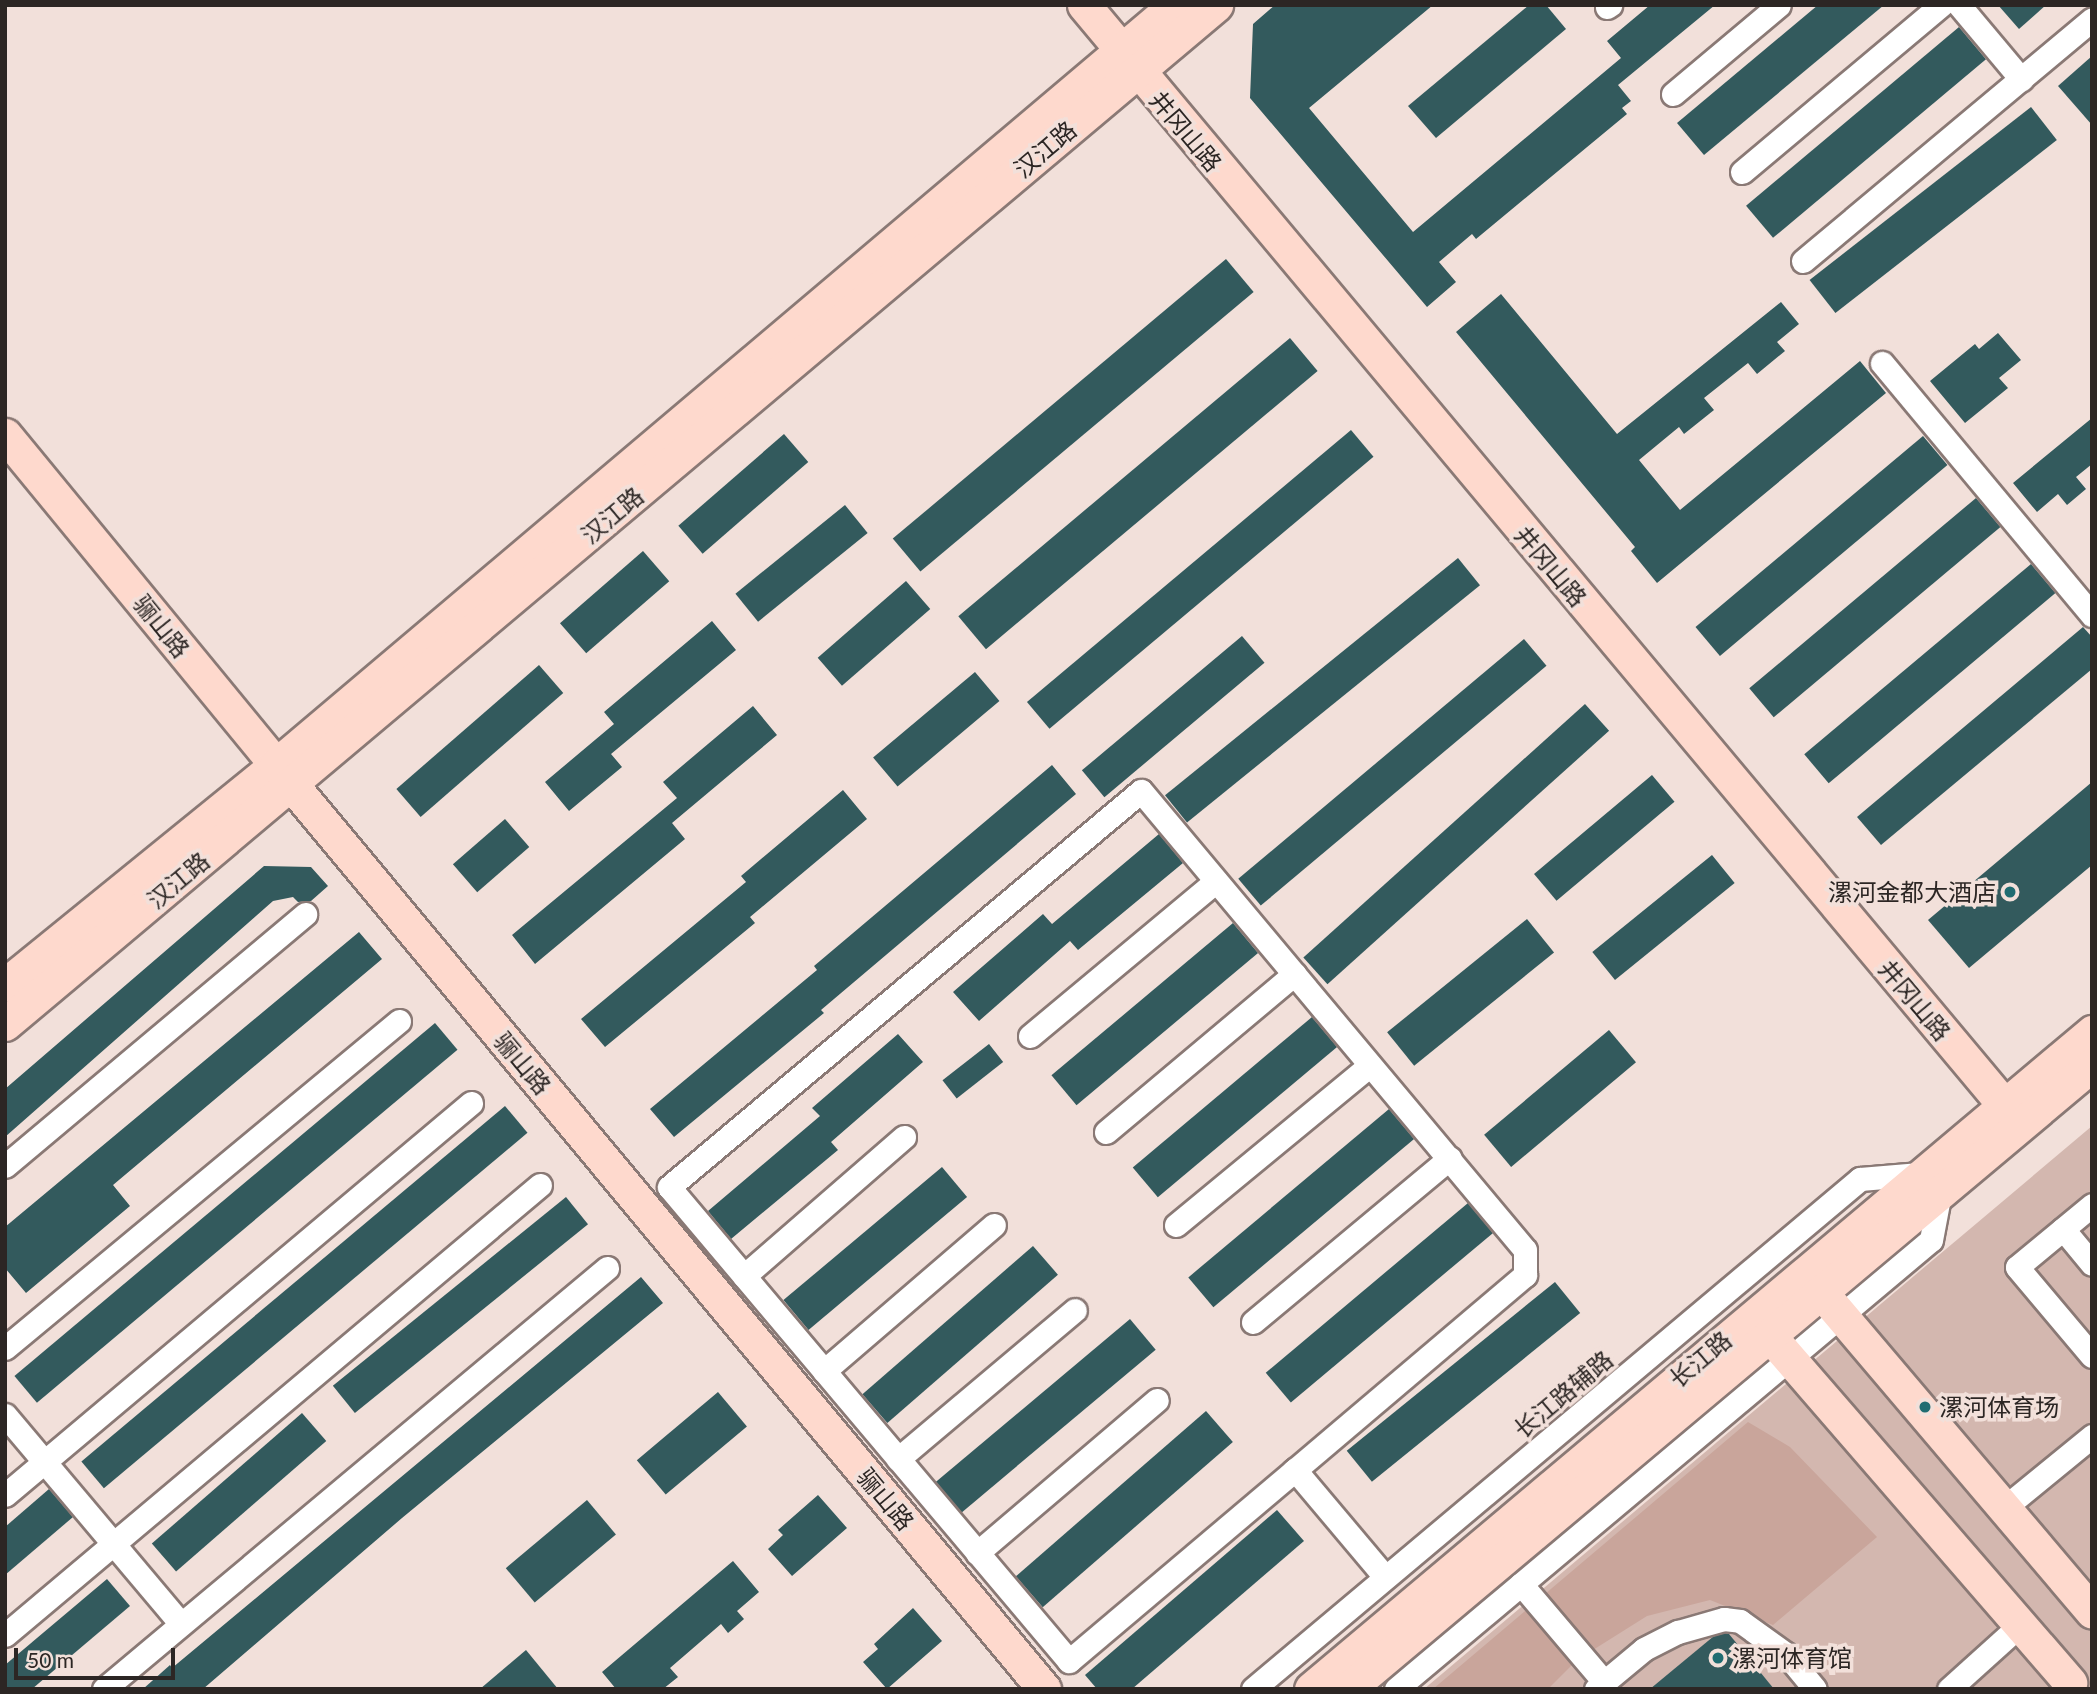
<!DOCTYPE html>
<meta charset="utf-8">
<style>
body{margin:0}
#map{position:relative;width:2097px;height:1694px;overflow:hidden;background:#f2e0da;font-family:Lato,"Noto Sans SC",sans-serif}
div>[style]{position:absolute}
.green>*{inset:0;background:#d3b7af}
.forest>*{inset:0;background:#c9a59b}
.building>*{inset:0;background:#335a5d;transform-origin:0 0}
.roads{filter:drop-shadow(2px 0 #8a7975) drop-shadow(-2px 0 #8a7975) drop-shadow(0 2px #8a7975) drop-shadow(0 -2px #8a7975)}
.street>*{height:23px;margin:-11.5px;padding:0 11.5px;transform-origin:11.5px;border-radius:11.5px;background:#fff}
.secondary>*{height:33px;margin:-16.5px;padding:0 16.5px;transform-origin:16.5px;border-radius:16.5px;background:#fed9cd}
.dots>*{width:19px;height:19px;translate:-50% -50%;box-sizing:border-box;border:4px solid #f2e0da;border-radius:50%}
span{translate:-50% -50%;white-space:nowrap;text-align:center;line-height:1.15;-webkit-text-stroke:7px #f2e0da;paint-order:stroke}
.street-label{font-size:24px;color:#2c2624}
.poi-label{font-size:24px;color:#2c2624}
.right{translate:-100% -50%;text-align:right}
.left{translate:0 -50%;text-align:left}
.frame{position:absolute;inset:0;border:7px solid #2c2624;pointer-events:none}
.scale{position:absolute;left:14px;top:1648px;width:161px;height:32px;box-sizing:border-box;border:4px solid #2c2624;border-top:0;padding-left:9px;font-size:21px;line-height:24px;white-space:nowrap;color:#2c2624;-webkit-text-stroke:5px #f2e0da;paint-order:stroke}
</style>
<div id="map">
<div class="green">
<i style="clip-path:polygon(2092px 1126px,2092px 1689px,1424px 1689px)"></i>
</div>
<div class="forest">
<i style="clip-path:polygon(1748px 1422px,1790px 1447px,1877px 1537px,1773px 1625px,1710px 1600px,1647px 1616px,1577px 1660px,1548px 1689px,1433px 1689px)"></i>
</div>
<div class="building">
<i style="clip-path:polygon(1275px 5px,1433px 5px,1309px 108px,1413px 232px,1621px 58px,1607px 41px,1650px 5px,1715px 5px,1618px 85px,1631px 101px,1622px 108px,1627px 114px,1476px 239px,1472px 234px,1439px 262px,1456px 282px,1427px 307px,1250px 98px,1253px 24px)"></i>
<i style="clip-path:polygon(1529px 5px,1546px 5px,1566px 29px,1436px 138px,1408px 106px)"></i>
<i style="clip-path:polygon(1818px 5px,1884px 5px,1704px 155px,1677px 123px)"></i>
<i style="clip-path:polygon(1998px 5px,2046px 5px,2019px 29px)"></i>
<i style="left:1959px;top:27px;width:42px;height:278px;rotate:50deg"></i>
<i style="clip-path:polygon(2092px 56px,2092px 125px,2058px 86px)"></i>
<i style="left:2031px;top:107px;width:42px;height:281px;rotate:52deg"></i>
<i style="left:1226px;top:259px;width:43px;height:435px;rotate:50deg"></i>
<i style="clip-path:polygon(1501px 294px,1617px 434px,1781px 302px,1799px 324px,1777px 342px,1785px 351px,1757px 374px,1748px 363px,1704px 398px,1714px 410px,1684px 434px,1679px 427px,1639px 460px,1680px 510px,1860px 361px,1886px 393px,1657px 583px,1631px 551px,1635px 547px,1456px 332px)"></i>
<i style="clip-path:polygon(1998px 333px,2021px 360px,1999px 378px,2008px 388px,1965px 423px,1930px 381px,1975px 344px,1979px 349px)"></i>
<i style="left:1290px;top:338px;width:43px;height:433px;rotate:50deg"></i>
<i style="clip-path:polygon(2092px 418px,2092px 464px,2076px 477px,2086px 489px,2067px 505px,2058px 494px,2037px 512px,2013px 483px)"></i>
<i style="left:1351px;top:430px;width:35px;height:423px;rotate:50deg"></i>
<i style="left:784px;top:434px;width:37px;height:140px;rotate:49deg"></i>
<i style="left:1923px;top:436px;width:38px;height:297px;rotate:50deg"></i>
<i style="left:1976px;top:498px;width:38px;height:296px;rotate:50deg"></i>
<i style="left:845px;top:505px;width:36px;height:141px;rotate:51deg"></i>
<i style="left:643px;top:551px;width:40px;height:110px;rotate:49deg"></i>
<i style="left:1458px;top:558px;width:35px;height:377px;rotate:51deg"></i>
<i style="left:2031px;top:564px;width:38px;height:296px;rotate:50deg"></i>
<i style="left:906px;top:581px;width:37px;height:117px;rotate:49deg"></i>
<i style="clip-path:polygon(712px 621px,736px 650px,611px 754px,622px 767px,569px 811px,545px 782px,614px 724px,604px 712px)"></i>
<i style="clip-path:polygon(2083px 627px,2092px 637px,2092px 669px,1881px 845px,1857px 817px)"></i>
<i style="left:1242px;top:636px;width:35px;height:209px;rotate:50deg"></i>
<i style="left:1524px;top:639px;width:35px;height:373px;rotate:50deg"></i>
<i style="left:539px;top:665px;width:37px;height:189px;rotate:49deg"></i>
<i style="left:975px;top:672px;width:38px;height:133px;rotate:50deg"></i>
<i style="left:1585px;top:704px;width:36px;height:379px;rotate:48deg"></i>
<i style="clip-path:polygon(753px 706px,777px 735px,672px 823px,685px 839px,535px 964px,512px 935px,677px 798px,663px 782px)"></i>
<i style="clip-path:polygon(1052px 765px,1076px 794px,821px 1010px,824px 1013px,674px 1137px,650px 1109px,817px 970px,814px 966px)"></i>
<i style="left:1652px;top:775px;width:35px;height:154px;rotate:50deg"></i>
<i style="clip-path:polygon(2092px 782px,2092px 865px,1969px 968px,1928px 920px)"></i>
<i style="clip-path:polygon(843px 790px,867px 819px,750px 917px,755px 923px,605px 1047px,581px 1019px,746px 882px,741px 876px)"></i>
<i style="left:505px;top:819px;width:37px;height:69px;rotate:49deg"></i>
<i style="clip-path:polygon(1159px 834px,1183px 863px,1078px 950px,1070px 941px,979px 1021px,953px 992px,1043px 914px,1052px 924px)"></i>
<i style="left:1712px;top:855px;width:36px;height:154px;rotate:51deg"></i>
<i style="clip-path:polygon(264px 866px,311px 867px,328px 886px,311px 901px,298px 902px,293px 897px,273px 901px,5px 1137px,5px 1089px)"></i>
<i style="left:1527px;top:919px;width:43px;height:180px;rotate:51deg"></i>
<i style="left:1233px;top:923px;width:39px;height:237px;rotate:50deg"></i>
<i style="clip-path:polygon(359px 932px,382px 959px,113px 1185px,130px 1206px,26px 1293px,5px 1268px,5px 1227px)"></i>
<i style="left:1312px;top:1017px;width:39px;height:234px;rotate:50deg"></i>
<i style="left:435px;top:1023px;width:35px;height:549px;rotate:50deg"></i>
<i style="left:1609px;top:1030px;width:42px;height:163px;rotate:50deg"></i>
<i style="clip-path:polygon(898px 1034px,923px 1062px,831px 1142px,838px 1150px,731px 1239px,708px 1211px,820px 1116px,812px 1108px)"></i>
<i style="left:989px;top:1044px;width:23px;height:59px;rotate:52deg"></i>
<i style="left:505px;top:1106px;width:35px;height:553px;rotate:50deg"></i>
<i style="left:1389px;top:1109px;width:39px;height:262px;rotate:50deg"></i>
<i style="left:942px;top:1167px;width:39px;height:207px;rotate:50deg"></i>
<i style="left:566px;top:1197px;width:35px;height:300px;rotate:51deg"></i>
<i style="left:1468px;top:1203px;width:39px;height:264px;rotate:50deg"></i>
<i style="left:1033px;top:1246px;width:38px;height:226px;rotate:49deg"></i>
<i style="clip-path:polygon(641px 1277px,663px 1303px,402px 1518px,203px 1689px,143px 1689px,170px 1665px,172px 1668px)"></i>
<i style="left:1555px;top:1282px;width:40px;height:268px;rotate:51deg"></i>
<i style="left:1130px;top:1319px;width:40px;height:254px;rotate:50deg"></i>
<i style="left:718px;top:1392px;width:45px;height:106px;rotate:50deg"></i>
<i style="left:1206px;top:1411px;width:41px;height:252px;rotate:49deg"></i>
<i style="left:302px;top:1413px;width:37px;height:199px;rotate:49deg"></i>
<i style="clip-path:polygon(49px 1489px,73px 1517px,5px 1575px,5px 1527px)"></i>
<i style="clip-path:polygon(818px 1495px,847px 1528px,792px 1576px,768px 1549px,783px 1535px,778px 1530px)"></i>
<i style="left:587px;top:1500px;width:45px;height:106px;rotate:50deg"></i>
<i style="clip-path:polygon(1277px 1510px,1304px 1541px,1132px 1689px,1097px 1689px,1085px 1675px)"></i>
<i style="clip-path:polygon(733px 1561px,759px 1592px,737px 1611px,744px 1619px,728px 1633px,721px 1624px,670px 1668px,678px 1677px,663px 1689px,616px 1689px,602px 1672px)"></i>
<i style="clip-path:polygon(107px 1579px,130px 1606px,32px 1689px,5px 1689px,5px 1665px)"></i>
<i style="clip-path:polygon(913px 1608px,942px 1641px,887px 1689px,863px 1662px,878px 1649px,874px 1644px)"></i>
<i style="clip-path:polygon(1725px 1633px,1729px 1634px,1774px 1689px,1650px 1689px,1714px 1636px)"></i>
<i style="clip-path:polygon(526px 1650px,558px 1689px,480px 1689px)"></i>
</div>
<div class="roads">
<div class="street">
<i style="left:1959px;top:5px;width:97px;rotate:50deg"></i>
<i style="left:1607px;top:7px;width:4px;rotate:-34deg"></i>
<i style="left:1673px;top:94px;width:138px;rotate:-40deg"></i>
<i style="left:1742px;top:172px;width:260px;rotate:-40deg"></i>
<i style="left:1803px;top:261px;width:377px;rotate:-39.9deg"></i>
<i style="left:1882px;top:363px;width:328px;rotate:50.2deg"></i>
<i style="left:1030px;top:1036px;width:242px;rotate:-39.8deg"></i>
<i style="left:1106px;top:1132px;width:246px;rotate:-40deg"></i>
<i style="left:5px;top:1166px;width:392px;rotate:-40deg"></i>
<i style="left:2092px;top:1205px;width:97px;rotate:140.4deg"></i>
<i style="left:2017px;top:1267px;width:116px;rotate:49.9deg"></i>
<i style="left:1176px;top:1225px;width:251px;rotate:-39.5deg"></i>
<i style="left:2063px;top:1229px;width:45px;rotate:50.4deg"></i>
<i style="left:744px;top:1276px;width:212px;rotate:-41deg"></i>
<i style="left:1253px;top:1322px;width:256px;rotate:-39.8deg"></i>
<i style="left:5px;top:1348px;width:512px;rotate:-39.69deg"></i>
<i style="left:824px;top:1371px;width:224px;rotate:-40.7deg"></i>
<i style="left:5px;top:1415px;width:273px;rotate:49.9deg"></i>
<i style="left:898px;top:1459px;width:231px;rotate:-40.1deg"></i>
<i style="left:1295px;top:1470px;width:296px;rotate:139.8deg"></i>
<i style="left:1069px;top:1661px;width:620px;rotate:-130.16deg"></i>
<i style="left:669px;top:1187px;width:616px;rotate:-40deg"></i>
<i style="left:1141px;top:791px;width:598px;rotate:50.08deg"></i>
<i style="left:1525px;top:1250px;width:25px;rotate:90deg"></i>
<i style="left:1525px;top:1275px;width:302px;rotate:139.7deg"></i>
<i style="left:1295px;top:1470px;width:140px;rotate:49.9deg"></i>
<i style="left:5px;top:1495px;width:609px;rotate:-40.07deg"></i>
<i style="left:2004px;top:1508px;width:114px;rotate:-39.3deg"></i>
<i style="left:977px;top:1553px;width:236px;rotate:-40.4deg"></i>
<i style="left:1521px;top:1584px;width:128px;rotate:49.7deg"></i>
<i style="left:5px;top:1635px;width:699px;rotate:-40.07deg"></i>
<i style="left:104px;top:1689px;width:656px;rotate:-39.93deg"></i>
<i style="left:1253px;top:1689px;width:793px;rotate:-40.04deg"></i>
<i style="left:1860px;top:1179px;width:60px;rotate:-4.8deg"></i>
<i style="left:1396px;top:1689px;width:698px;rotate:-40.01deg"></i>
<i style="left:1931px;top:1240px;width:49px;rotate:-79.4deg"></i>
<i style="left:1596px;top:1689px;width:62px;rotate:-39.8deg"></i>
<i style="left:1644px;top:1649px;width:38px;rotate:-27deg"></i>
<i style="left:1678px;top:1632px;width:48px;rotate:-15.8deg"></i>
<i style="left:1724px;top:1619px;width:16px;rotate:7deg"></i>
<i style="left:1740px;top:1621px;width:57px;rotate:35.7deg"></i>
<i style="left:1786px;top:1654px;width:45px;rotate:50.4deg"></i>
<i style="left:1949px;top:1689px;width:96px;rotate:-42deg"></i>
</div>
<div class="secondary">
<i style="left:1084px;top:5px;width:1459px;rotate:50.09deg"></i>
<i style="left:5px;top:435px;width:453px;rotate:50.6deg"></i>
<i style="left:292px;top:785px;width:1176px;rotate:50.24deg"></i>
<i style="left:5px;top:985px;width:349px;rotate:-39.1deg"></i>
<i style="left:276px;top:765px;width:1177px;rotate:-40.21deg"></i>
<i style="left:5px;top:1024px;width:1583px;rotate:-40.08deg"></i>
<i style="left:1821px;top:1292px;width:419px;rotate:49.7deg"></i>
<i style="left:1756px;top:1320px;width:480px;rotate:49.1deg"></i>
<i style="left:1311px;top:1689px;width:1021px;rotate:-40.07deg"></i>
<i style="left:1348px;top:1689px;width:971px;rotate:-39.99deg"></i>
</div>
</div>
<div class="dots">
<i style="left:2010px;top:892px;background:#206c71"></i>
<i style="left:1925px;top:1407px;background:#206c71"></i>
<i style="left:1718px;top:1658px;background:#206c71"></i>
</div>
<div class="street-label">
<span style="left:1186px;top:131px;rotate:50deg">井冈山路</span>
<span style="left:1045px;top:149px;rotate:-40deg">汉江路</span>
<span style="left:612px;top:515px;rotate:-40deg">汉江路</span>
<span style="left:1551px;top:566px;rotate:50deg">井冈山路</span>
<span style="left:162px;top:626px;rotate:51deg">骊山路</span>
<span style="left:178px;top:880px;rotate:-40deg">汉江路</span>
<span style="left:1915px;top:1000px;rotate:50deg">井冈山路</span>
<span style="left:523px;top:1063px;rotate:50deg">骊山路</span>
<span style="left:1700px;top:1359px;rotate:-40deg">长江路</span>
<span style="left:1563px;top:1394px;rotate:-40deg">长江路辅路</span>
<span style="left:886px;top:1499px;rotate:50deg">骊山路</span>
</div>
<div class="poi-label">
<span class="right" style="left:1996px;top:892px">漯河金都大酒店</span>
<span class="left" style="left:1939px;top:1407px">漯河体育场</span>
<span class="left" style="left:1732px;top:1658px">漯河体育馆</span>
</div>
<div class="frame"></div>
<div class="scale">50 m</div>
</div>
